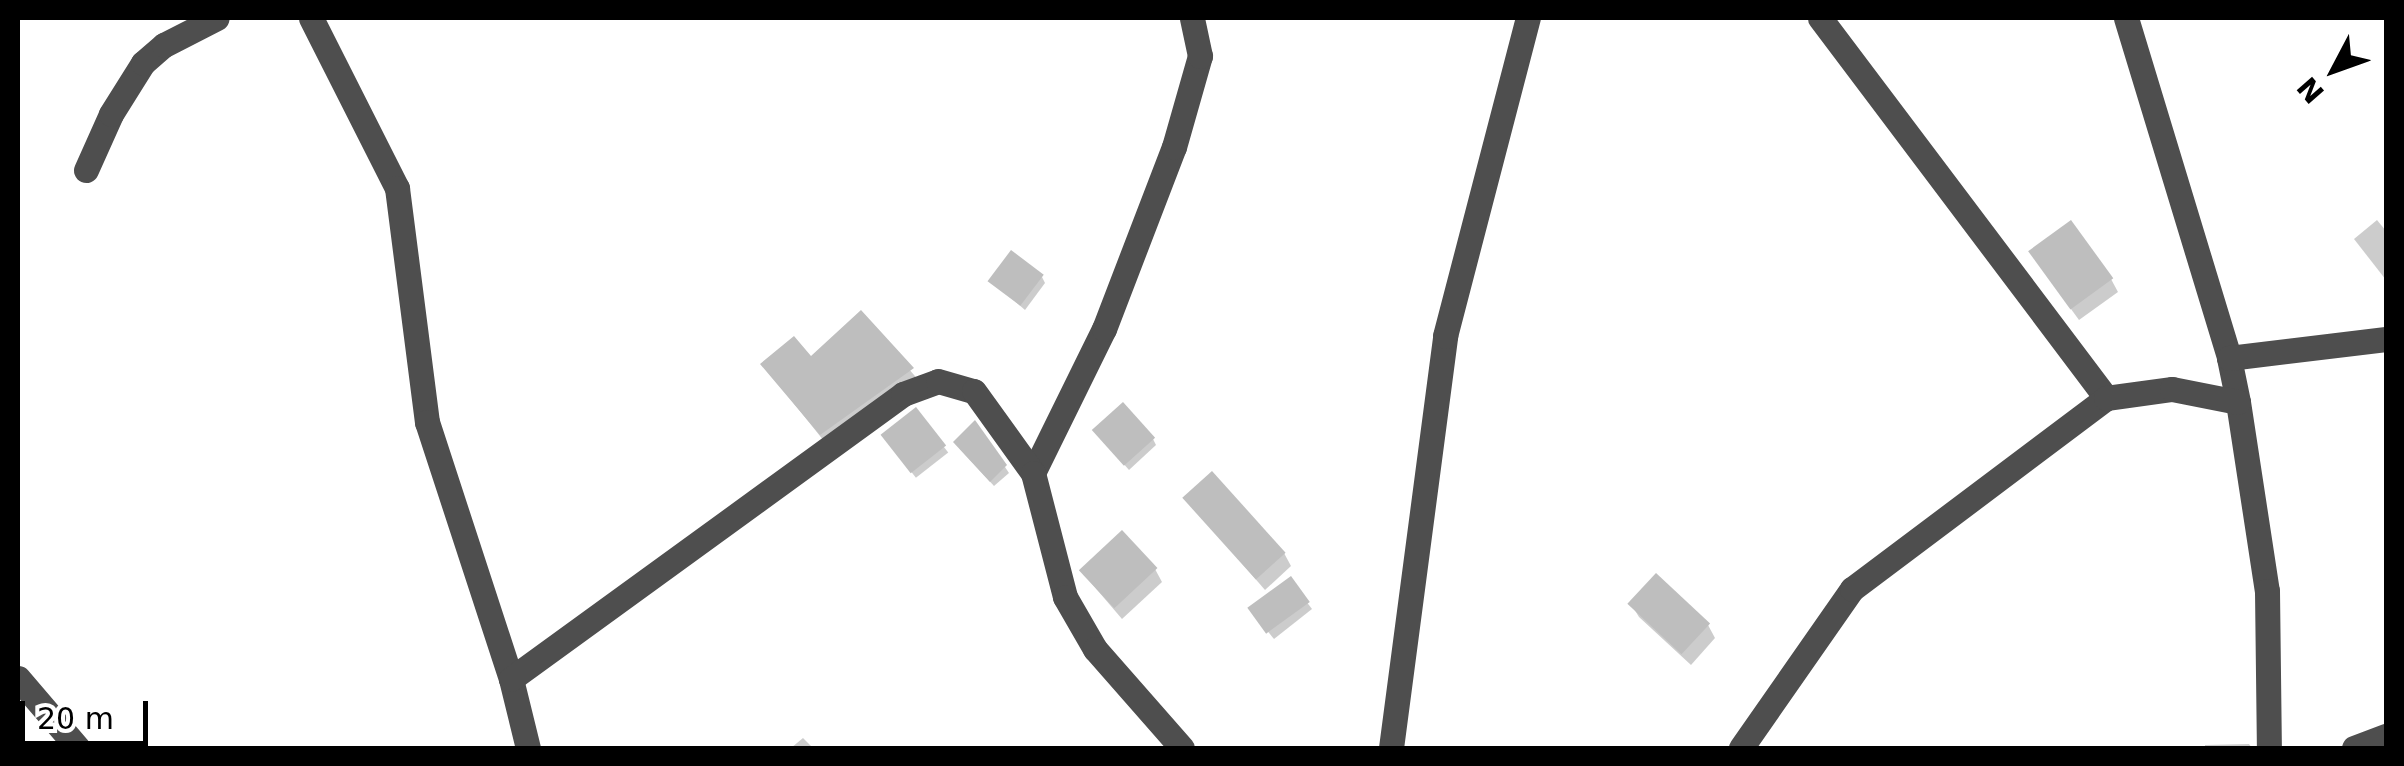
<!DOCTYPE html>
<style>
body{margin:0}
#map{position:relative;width:2404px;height:766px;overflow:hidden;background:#fff;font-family:"DejaVu Sans",sans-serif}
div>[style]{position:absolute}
.shadow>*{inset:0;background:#0003;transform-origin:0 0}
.building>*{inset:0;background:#bebebe;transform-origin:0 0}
.minor>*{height:25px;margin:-12.5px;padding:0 12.5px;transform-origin:12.5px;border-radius:12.5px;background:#4e4e4e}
span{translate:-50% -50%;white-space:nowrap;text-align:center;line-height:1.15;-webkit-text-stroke:9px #fff;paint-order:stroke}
.frame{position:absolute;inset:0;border:20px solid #000;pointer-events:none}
.north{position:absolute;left:2284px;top:20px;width:100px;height:100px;-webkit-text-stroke:8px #fff;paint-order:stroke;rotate:229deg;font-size:28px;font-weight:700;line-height:40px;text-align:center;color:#000}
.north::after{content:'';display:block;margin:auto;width:35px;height:45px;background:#000;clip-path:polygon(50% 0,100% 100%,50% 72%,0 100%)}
.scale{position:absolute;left:20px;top:701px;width:128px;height:45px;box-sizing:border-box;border:5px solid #000;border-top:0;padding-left:12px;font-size:30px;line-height:35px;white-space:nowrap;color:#000;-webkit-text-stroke:8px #fff;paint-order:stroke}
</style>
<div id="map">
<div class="shadow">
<i style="clip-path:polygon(2377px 220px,2386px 231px,2386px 280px,2354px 239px)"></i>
<i style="clip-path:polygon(2039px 265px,2111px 279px,2118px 292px,2079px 320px)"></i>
<i style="clip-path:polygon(1042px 277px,1045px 283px,1025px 310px,991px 281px)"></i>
<i style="clip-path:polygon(861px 313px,920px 382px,828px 446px,763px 365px,811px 359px)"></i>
<i style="left:915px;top:410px;width:54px;height:41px;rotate:52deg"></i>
<i style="clip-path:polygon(1099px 436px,1153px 439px,1156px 445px,1129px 470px)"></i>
<i style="clip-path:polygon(959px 448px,1005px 467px,1009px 473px,994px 486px)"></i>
<i style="clip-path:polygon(1186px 499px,1284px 553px,1291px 566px,1265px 590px)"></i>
<i style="clip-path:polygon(1155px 569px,1162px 582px,1122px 619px,1081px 571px)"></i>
<i style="clip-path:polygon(1290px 580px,1312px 609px,1274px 639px,1255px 616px)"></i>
<i style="clip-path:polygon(1631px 604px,1708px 625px,1715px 638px,1691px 665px,1639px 617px)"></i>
<i style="clip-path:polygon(803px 738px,813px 748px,791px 748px)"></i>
<i style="clip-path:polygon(2249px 744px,2252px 748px,2205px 748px,2205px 745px)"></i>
</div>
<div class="building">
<i style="left:2071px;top:220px;width:72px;height:53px;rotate:54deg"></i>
<i style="left:1011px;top:250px;width:41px;height:39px;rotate:37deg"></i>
<i style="clip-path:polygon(861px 310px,914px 368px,820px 435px,760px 364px,794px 336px,811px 356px)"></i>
<i style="left:1123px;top:402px;width:48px;height:42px;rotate:48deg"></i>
<i style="left:916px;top:407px;width:49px;height:45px;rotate:52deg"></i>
<i style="clip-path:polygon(975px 420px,1007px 465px,990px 482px,953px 442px)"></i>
<i style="left:1212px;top:471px;width:110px;height:40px;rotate:48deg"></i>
<i style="left:1122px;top:530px;width:52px;height:59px;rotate:47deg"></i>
<i style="left:1656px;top:573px;width:74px;height:42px;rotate:43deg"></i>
<i style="left:1291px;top:576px;width:32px;height:54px;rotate:54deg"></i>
</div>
<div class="minor">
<i style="left:311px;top:18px;width:191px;rotate:63.2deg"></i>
<i style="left:397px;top:188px;width:236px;rotate:82.7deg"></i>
<i style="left:427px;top:422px;width:270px;rotate:71.9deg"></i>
<i style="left:511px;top:679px;width:71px;rotate:76.2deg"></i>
<i style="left:1820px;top:18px;width:476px;rotate:53deg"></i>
<i style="left:2126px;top:18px;width:355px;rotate:73.1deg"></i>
<i style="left:2229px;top:358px;width:45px;rotate:78.4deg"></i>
<i style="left:2238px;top:402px;width:191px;rotate:81.3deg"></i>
<i style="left:2267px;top:591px;width:157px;rotate:89.3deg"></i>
<i style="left:86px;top:170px;width:61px;rotate:-65.9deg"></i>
<i style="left:111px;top:114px;width:60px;rotate:-57.9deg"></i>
<i style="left:143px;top:63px;width:28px;rotate:-41deg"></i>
<i style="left:164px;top:45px;width:59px;rotate:-27deg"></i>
<i style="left:2229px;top:358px;width:158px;rotate:-6.9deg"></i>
<i style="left:1033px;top:473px;width:161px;rotate:-63.8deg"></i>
<i style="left:1104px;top:329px;width:195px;rotate:-69deg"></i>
<i style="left:1174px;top:147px;width:95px;rotate:-74.1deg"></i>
<i style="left:1200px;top:56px;width:39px;rotate:-102deg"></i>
<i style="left:18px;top:678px;width:92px;rotate:49.4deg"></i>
<i style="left:511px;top:679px;width:485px;rotate:-36deg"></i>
<i style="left:903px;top:394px;width:37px;rotate:-20deg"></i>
<i style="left:938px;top:381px;width:37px;rotate:16deg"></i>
<i style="left:974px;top:391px;width:101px;rotate:54.3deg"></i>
<i style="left:1033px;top:473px;width:128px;rotate:75.5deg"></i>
<i style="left:1065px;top:597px;width:60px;rotate:60deg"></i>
<i style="left:1095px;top:649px;width:132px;rotate:48.7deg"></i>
<i style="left:1391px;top:748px;width:416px;rotate:-82.5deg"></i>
<i style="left:1445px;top:336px;width:329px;rotate:-75.4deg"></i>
<i style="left:1741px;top:748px;width:194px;rotate:-55.1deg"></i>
<i style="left:1852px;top:589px;width:318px;rotate:-36.9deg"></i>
<i style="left:2106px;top:398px;width:67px;rotate:-7.8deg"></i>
<i style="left:2172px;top:389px;width:67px;rotate:11.1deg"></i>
<i style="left:2354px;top:748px;width:34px;rotate:-21deg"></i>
</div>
<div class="frame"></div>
<div class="north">N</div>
<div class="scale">20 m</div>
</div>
